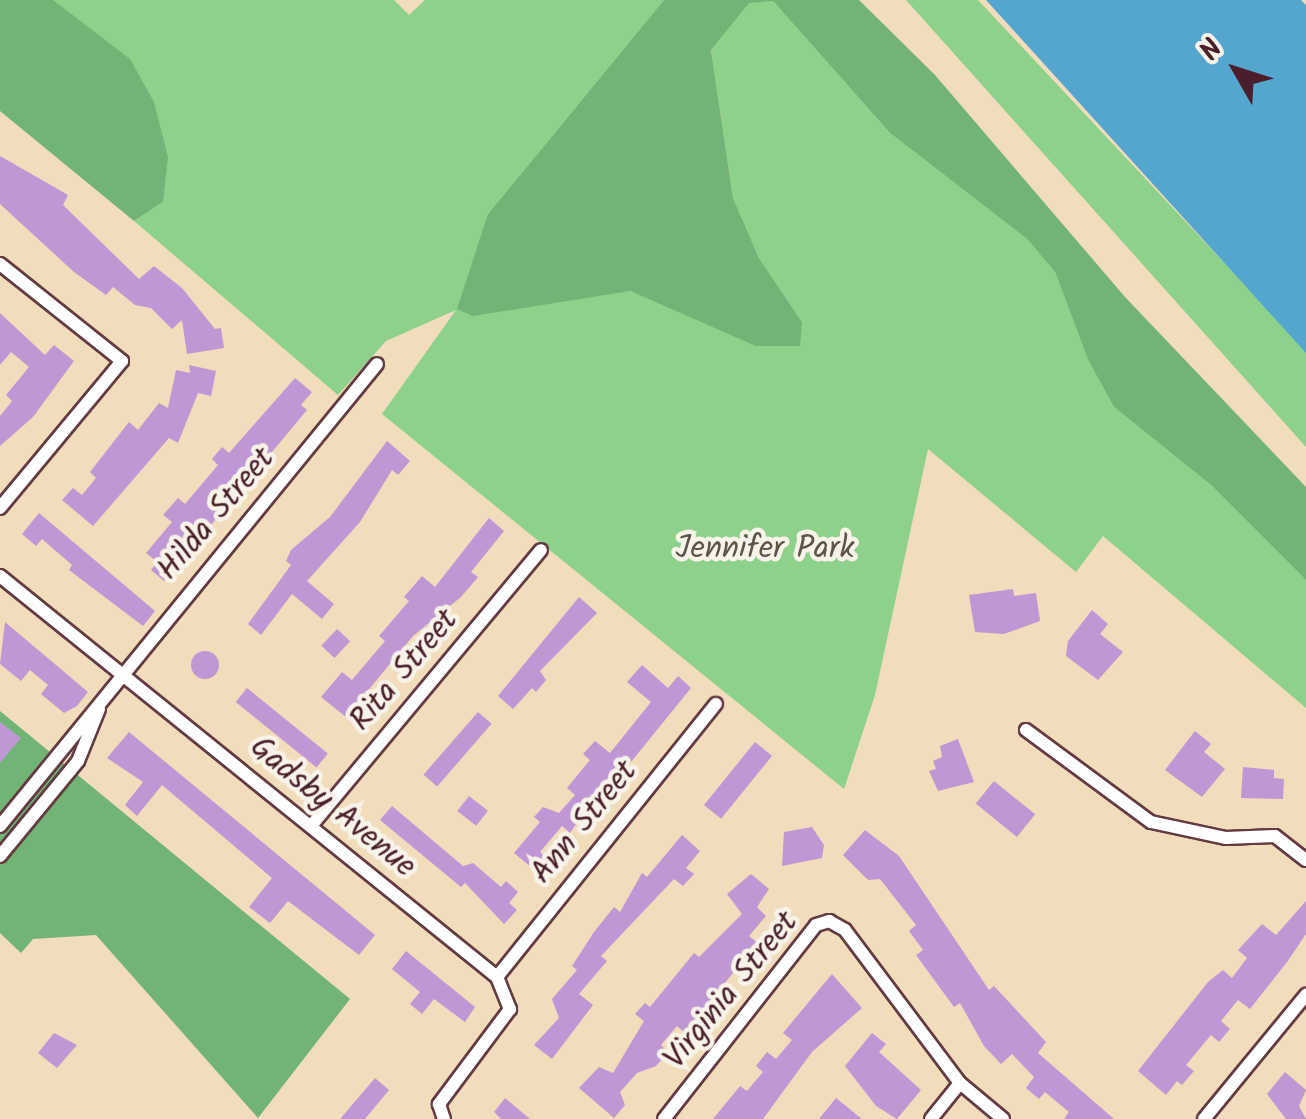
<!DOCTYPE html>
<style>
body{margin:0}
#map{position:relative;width:1306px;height:1119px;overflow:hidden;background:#f1dcbc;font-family:Kalam,sans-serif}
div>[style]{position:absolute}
.green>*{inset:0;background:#8ed18a}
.forest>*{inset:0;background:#72b376}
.water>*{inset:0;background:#54a6cf}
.building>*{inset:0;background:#bf97d4;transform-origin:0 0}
.round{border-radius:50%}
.roads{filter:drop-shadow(2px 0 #633b41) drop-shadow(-2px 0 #633b41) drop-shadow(0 2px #633b41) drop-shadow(0 -2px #633b41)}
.street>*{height:12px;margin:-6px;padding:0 6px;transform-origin:6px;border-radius:6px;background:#fff}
span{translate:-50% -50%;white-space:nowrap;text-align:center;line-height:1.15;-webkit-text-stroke:9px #f7f3e8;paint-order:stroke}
.street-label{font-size:32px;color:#4a1f2b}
.park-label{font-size:32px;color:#5e5448}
.north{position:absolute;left:1186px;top:20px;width:100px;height:100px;-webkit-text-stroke:8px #f7f3e8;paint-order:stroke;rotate:309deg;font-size:28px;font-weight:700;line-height:40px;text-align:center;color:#4a1f2b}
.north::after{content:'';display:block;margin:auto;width:35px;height:45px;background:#4a1f2b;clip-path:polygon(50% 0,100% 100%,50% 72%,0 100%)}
</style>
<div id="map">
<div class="green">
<i style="clip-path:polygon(53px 0,394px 0,409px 15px,425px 0,664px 0,488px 214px,569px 297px,630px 291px,756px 345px,802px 322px,759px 258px,733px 198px,711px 50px,749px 2px,773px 1px,890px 133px,1027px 239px,1055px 272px,1088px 360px,1114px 407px,1211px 485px,1306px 580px,1306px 708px,1103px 536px,1076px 572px,928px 449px,875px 695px,844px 789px,382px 414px,456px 310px,386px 341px,338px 395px,134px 221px,163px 202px)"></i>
<i style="clip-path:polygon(906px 0,978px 0,1288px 331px,1306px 353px,1306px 447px)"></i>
</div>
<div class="forest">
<i style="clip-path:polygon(0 0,53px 0,130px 59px,154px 102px,168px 157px,163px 202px,134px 221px,0 111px)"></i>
<i style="clip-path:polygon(664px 0,859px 0,935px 75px,1125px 297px,1306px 487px,1306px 580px,1211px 485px,1114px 407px,1088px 360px,1055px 272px,1027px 239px,890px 133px,773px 1px,749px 3px,711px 50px,733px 198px,759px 258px,802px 322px,800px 346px,756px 346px,630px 291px,473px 316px,457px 309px,488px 214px)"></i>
<i style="clip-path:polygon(0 711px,350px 999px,258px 1118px,96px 935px,33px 939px,21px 953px,0 933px)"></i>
</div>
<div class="water">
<i style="clip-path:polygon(986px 0,1301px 0,1306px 5px,1306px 353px)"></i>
</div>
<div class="building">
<i style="clip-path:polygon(0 156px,68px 195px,63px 205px,139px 279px,154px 266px,182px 288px,215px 329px,221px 328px,224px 348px,187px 354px,182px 320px,172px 329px,151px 308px,135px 305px,113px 287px,106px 295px,74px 272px,0 204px)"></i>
<i style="clip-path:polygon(0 313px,45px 355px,54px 345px,74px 361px,33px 417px,0 446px,0 416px,12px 401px,6px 395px,29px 367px,11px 352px,0 365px)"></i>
<i style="clip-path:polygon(189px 365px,216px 371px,211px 396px,198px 393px,178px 443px,169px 438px,93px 526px,62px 500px,73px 488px,82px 495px,96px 478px,90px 472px,129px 422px,138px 430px,159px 403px,168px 408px,176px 370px,190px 373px)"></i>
<i style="clip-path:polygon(295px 378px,312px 392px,301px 405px,307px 410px,164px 581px,151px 570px,157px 562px,146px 553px,172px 522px,163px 515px,178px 498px,185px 504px,218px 465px,212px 459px,222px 447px,229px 453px)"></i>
<i style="clip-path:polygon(387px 441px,410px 461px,398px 475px,392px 470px,360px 522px,307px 581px,334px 604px,322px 619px,292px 594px,261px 635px,248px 624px,291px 565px,286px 561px,291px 550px,330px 517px)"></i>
<i style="clip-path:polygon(39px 513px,155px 611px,143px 626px,69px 570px,72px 565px,42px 539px,36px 546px,22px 534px)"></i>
<i style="clip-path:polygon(489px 518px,504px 531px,471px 572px,478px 577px,461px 597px,413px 636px,346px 717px,321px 697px,342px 672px,352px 680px,385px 641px,379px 636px,409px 601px,404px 597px,422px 576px,435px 587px)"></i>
<i style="clip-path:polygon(1013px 589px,1014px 596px,1036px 593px,1040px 621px,1004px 634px,975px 632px,969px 595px)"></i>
<i style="clip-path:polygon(579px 597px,597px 613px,540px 671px,546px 680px,536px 692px,532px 688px,513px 709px,498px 696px)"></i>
<i style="clip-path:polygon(1092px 610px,1108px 624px,1100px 634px,1123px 652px,1098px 680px,1066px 656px,1068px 641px)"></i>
<i style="clip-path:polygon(5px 622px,88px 692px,77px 706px,64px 713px,41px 694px,48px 685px,30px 670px,21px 681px,0 664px)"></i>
<i style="left:337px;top:629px;width:18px;height:23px;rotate:43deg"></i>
<i class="round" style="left:191px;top:651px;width:28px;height:28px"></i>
<i style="clip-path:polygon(642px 665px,668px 688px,678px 676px,691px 688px,622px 773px,615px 768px,570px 833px,562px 826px,540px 852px,549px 860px,538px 873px,514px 853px,540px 822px,534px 817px,543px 807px,559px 813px,575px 795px,567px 788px,590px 760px,583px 754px,595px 741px,610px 753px,651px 702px,627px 682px)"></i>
<i style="left:247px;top:688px;width:104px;height:18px;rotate:39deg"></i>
<i style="left:478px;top:712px;width:18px;height:83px;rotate:41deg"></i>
<i style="clip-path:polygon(0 722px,21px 738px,0 763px)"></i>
<i style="clip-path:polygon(1195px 731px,1211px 744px,1204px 752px,1225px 769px,1202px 797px,1165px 770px)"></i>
<i style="clip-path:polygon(129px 732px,375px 935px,359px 955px,288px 901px,270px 923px,249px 907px,272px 878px,162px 785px,137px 816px,125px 805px,143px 782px,107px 758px)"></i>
<i style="clip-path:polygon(958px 739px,974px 782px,938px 791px,929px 771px,936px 769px,933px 761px,942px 757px,940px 746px)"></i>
<i style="left:755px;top:742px;width:22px;height:81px;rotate:39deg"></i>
<i style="clip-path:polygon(1243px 767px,1274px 770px,1274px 778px,1284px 779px,1283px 799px,1241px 798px)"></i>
<i style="left:994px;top:781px;width:53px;height:29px;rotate:39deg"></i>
<i style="left:469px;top:796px;width:24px;height:19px;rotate:38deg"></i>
<i style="clip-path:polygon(392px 806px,463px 866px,473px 863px,501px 887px,506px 881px,518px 892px,509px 903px,517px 910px,504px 924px,465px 883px,461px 887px,380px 820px)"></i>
<i style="clip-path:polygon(812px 827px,824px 845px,822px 858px,782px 866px,784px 832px)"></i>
<i style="clip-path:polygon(865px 830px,899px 856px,989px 990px,994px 986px,1046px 1042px,1038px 1053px,1114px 1119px,1064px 1119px,1069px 1112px,1045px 1092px,1039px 1099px,1026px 1088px,1034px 1077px,1012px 1054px,1001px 1064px,984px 1046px,960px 1003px,954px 1007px,916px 955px,923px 950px,909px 931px,916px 925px,880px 879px,868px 880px,843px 855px)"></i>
<i style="clip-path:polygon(682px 835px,700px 851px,686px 868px,694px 874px,683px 886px,674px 879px,601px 956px,607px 961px,579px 994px,593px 1005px,552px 1059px,534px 1045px,559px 1018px,552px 999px,577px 970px,572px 966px,594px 932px,614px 907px,620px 912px,642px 873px,647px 877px)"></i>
<i style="clip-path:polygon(751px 874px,769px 889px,757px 907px,766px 916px,749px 936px,758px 943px,684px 1032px,677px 1026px,661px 1045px,668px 1052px,656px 1066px,637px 1073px,620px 1092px,625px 1105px,614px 1118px,579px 1088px,599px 1067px,613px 1073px,644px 1021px,635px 1014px,645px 1003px,650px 1007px,694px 953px,699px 957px,742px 914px,727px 894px)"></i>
<i style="clip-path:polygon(1306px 901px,1306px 934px,1287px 962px,1250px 1009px,1238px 1000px,1221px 1021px,1230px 1029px,1219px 1042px,1211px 1035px,1186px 1065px,1194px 1071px,1182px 1085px,1177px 1081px,1166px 1095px,1138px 1071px,1208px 982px,1223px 970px,1232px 978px,1247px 958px,1238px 950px,1262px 924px,1276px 935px)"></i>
<i style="clip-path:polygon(406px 951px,475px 1007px,465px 1022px,434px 999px,422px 1014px,410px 1004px,420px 992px,392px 969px)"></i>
<i style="clip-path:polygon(832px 974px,862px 1008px,812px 1052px,763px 1119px,713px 1119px,740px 1086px,747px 1091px,763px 1072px,756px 1066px,767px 1052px,776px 1059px,792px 1040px,783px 1033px)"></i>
<i style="clip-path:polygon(54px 1033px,77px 1045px,57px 1068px,38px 1053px)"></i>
<i style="clip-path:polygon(872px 1033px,886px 1044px,879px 1052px,921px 1090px,897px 1119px,876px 1106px,845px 1066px)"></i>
<i style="clip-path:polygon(1285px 1072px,1306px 1090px,1299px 1106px,1306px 1119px,1286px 1119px,1267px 1094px)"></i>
<i style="clip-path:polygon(375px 1078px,389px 1090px,365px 1119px,340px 1119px)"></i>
<i style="clip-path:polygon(505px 1098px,530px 1119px,501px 1119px,494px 1112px)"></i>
<i style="clip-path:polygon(836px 1098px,862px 1119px,819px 1119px)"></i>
</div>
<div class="roads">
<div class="street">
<i style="left:0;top:264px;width:156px;rotate:38.5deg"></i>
<i style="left:122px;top:361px;width:191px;rotate:129.7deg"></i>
<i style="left:0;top:576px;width:639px;rotate:38.9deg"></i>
<i style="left:497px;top:977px;width:35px;rotate:68deg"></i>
<i style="left:510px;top:1009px;width:119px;rotate:126.8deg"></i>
<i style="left:439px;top:1104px;width:16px;rotate:72deg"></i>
<i style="left:1026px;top:730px;width:155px;rotate:36.4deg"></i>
<i style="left:1151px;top:822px;width:77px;rotate:12deg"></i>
<i style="left:1226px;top:838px;width:49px;rotate:-2.3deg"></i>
<i style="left:1275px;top:836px;width:39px;rotate:38deg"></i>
<i style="left:0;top:826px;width:596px;rotate:-50.78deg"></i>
<i style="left:311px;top:826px;width:359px;rotate:-50.2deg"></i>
<i style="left:0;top:856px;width:123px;rotate:-50.6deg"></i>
<i style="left:78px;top:761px;width:56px;rotate:-68deg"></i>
<i style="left:497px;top:977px;width:350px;rotate:-51.3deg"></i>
<i style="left:664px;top:1119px;width:246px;rotate:-51.9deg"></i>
<i style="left:816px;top:925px;width:14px;rotate:-17deg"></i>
<i style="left:829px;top:921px;width:18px;rotate:29deg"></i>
<i style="left:845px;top:930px;width:191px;rotate:53.1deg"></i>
<i style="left:960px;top:1083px;width:56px;rotate:39.9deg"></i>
<i style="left:931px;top:1119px;width:46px;rotate:-51.1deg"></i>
<i style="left:1204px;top:1119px;width:161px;rotate:-50.6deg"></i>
</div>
</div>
<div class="street-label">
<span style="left:217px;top:515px;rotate:-50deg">Hilda Street</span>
<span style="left:405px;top:671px;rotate:-50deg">Rita Street</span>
<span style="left:332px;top:808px;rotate:39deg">Gadsby Avenue</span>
<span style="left:585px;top:823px;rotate:-51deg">Ann Street</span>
<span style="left:732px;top:991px;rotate:-51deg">Virginia Street</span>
</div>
<div class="park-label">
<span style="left:765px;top:549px">Jennifer Park</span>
</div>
<div class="north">N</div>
</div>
